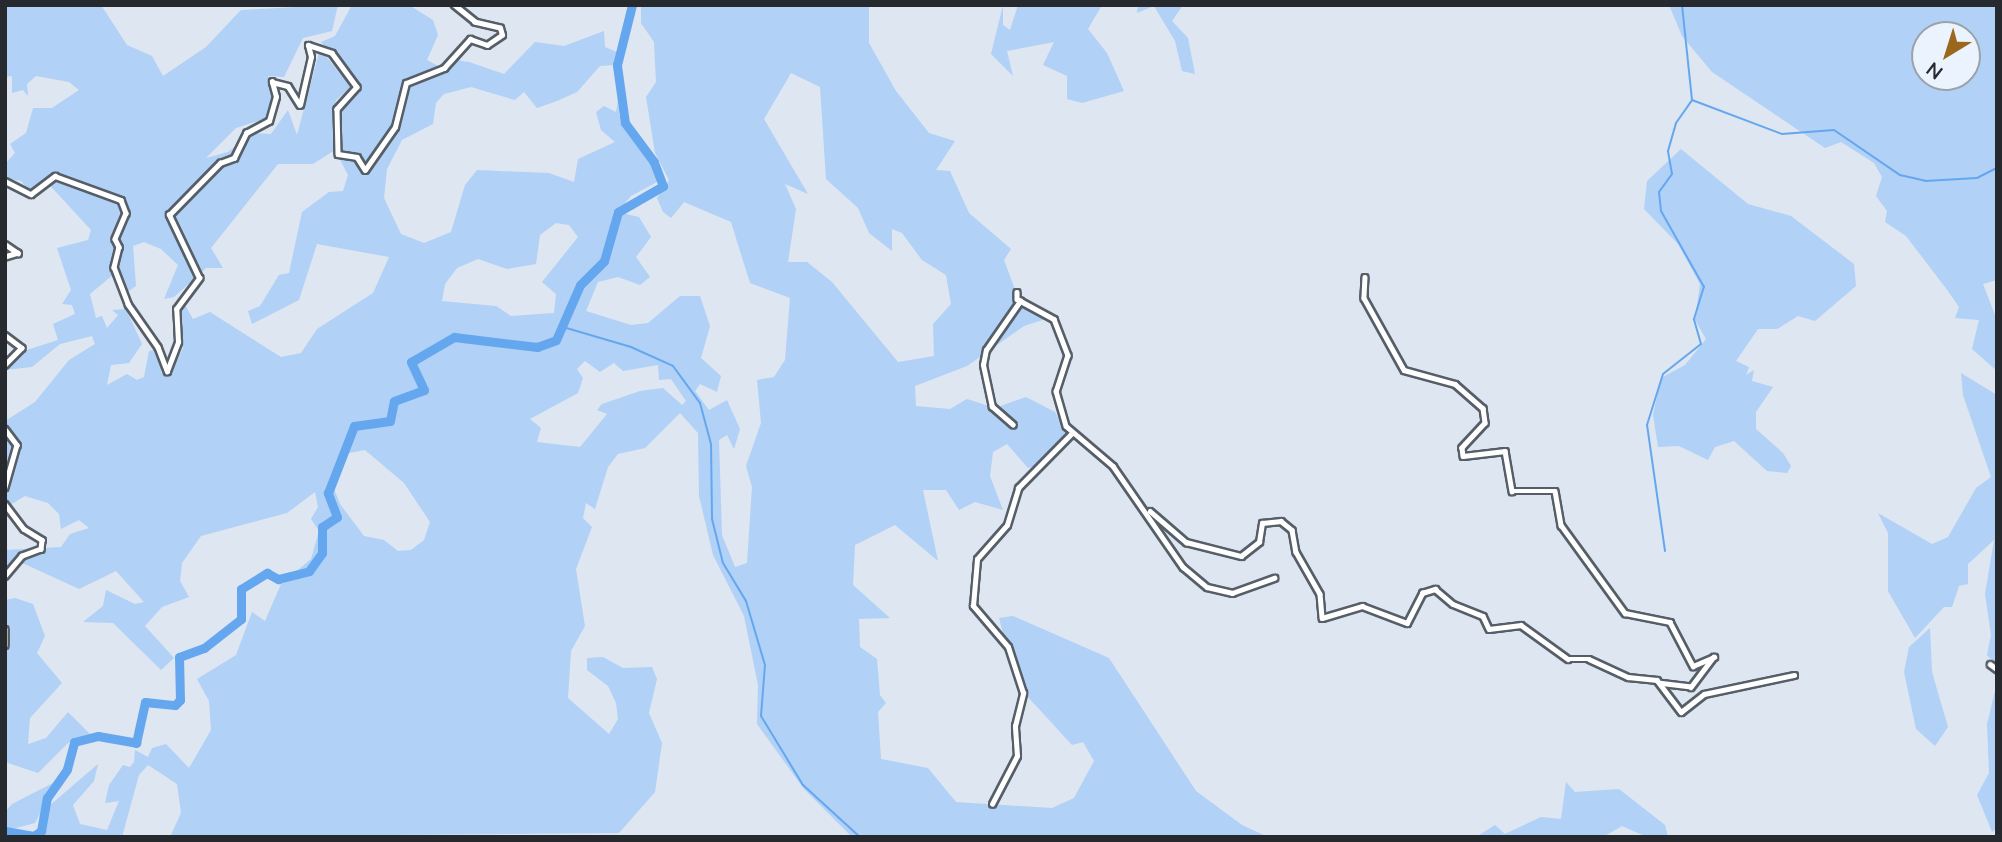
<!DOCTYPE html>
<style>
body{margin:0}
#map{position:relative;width:2002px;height:842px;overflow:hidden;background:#dde6f1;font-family:Mulish,sans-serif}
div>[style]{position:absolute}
.green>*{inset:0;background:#b1d1f6}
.stream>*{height:2px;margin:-1px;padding:0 1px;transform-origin:1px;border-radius:1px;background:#65a7ef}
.river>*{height:9px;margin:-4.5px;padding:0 4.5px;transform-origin:4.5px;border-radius:4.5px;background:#65a7ef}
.roads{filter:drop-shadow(2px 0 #565e67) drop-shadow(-2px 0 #565e67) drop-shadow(0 2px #565e67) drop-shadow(0 -2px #565e67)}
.street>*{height:4.5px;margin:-2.25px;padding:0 2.25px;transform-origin:2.25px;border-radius:2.25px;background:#fff}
span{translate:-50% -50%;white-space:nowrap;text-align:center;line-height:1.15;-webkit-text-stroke:5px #eaf3fe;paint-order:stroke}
.frame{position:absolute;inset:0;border:7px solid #26292d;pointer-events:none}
.north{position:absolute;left:1911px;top:21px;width:70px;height:70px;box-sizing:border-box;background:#eaf3fe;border:2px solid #9ca2aa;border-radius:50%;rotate:218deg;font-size:19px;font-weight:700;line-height:28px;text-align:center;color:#26292d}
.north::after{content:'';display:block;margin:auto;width:24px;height:32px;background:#9a671c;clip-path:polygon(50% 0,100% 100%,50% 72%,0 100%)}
</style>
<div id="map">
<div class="green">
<i style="clip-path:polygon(evenodd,5px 5px,101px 5px,127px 45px,152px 56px,163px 76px,206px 47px,241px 10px,338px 5px,332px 31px,303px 38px,284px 77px,268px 76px,272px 100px,267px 118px,236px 128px,206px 158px,228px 152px,251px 133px,271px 134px,288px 110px,297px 135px,320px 49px,351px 87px,336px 100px,334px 109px,336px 149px,342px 146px,340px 109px,359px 87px,321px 42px,335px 36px,352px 5px,409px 5px,433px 20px,438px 35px,427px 60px,438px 66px,449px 59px,469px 62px,504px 74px,535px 42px,564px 46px,604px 31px,605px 47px,619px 53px,614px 65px,600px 66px,577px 92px,557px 101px,537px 108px,524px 92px,515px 100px,471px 87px,444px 94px,436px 103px,433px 124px,402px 140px,387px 169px,384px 198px,401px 234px,424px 243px,451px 232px,465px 185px,477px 170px,549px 173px,574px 182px,578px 159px,615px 142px,601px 130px,596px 112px,604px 106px,616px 112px,618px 101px,619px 115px,653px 162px,659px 181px,631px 196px,617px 212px,639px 217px,651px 237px,636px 257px,650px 277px,640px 285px,618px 277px,598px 282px,586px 311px,631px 325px,648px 323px,680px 296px,700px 296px,710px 326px,701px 358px,721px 376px,717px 392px,700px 384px,695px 391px,709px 410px,727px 400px,740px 429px,734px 449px,727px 435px,719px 440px,722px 535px,735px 567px,747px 563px,752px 487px,746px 466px,761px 423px,757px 380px,774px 377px,785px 360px,790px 298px,750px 283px,731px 222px,684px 202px,671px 218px,663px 212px,657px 198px,669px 180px,655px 153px,646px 97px,656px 82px,654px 42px,641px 23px,641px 5px,869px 5px,869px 43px,896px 91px,929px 133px,955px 141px,936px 170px,950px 171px,969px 213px,1011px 249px,1004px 260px,1022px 308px,1049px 318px,1024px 326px,967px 366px,915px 386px,916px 406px,950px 409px,967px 399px,995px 408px,1026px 397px,1055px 412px,1065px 432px,1057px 453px,1040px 465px,1028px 468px,1007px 444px,993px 452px,990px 476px,1003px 510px,975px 502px,959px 510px,946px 490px,923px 490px,938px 561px,895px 525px,855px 545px,853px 585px,890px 618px,859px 619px,860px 647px,877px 659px,880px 695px,886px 703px,878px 712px,881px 759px,928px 768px,956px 802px,1052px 808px,1074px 798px,1094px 761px,1083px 742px,1072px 745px,1016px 684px,999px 618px,1013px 616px,1109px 658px,1196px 791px,1242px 825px,1268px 837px,852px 837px,804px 789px,757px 724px,758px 685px,744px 616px,713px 555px,699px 496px,698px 433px,680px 413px,645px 448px,618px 454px,608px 467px,595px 509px,586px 503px,583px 518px,592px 527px,576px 569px,585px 626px,571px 651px,568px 698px,609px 734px,618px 719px,616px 703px,608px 686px,587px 670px,587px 658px,603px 657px,623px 668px,652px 667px,657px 679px,649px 713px,662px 743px,655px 792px,619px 833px,170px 837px,181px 813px,177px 784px,148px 765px,139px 775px,122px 837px,42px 837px,49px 806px,98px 764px,94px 781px,73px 805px,80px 824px,107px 830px,119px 801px,105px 803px,109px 785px,123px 765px,130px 767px,134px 762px,135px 750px,148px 757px,152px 748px,166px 744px,189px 768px,211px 730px,209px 701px,197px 679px,236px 655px,252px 612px,265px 621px,281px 584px,311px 559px,319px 531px,311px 519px,318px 507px,315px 492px,287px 513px,201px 536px,182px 563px,180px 581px,189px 597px,162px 607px,145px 626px,174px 658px,161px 670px,113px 623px,83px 622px,103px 606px,106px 590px,135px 604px,144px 602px,116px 571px,79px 589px,18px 561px,5px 581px,5px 550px,61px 547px,70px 534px,89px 528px,79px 520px,61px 529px,59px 514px,48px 503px,25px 496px,5px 508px,5px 421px,35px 402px,69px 360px,95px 344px,92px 336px,60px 344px,32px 367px,5px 370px,5px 357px,58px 340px,53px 324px,75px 314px,72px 305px,62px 304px,71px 290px,57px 248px,88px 240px,91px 230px,44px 179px,29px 191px,21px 181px,5px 178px,5px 164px,15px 153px,10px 144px,26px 133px,33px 108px,52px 108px,79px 90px,69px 82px,36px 76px,27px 84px,28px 96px,23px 90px,12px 93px,12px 76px,5px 77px,5px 5px,791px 73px,820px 87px,826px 179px,858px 208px,869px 233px,892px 251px,892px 229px,902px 233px,922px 260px,946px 275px,951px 304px,933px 324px,934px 356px,898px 362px,832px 282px,807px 262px,788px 262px,796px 209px,785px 184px,808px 194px,764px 119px,791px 73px,5px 5px,335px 150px,348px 175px,343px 191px,329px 192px,302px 212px,289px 273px,279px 275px,260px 306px,248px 311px,252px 324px,299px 300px,317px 244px,389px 257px,373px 293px,317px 329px,301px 353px,281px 357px,210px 312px,193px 319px,185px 305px,179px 312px,183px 348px,171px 372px,161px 373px,163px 349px,149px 351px,144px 377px,137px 380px,127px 374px,107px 385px,111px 365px,129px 363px,142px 344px,126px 309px,112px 310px,118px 315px,107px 328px,102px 316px,96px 318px,90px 294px,114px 274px,123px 295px,136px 286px,133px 246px,144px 242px,161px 249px,178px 265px,164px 299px,174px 297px,206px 268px,223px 268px,211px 248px,278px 164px,313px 164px,335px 150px,5px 5px,556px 223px,569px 225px,578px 237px,542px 282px,556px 294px,554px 313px,511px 316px,496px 306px,442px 301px,445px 284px,457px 268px,478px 259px,507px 269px,536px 264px,540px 235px,556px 223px,5px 5px,585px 361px,600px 372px,614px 363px,623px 371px,658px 365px,659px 380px,671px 379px,686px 401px,682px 405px,663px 388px,640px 391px,602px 404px,597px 410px,607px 414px,580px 447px,537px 442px,541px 428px,530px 419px,578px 393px,583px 378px,577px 369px,585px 361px,5px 5px,365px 450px,404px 483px,430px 522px,424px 540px,411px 550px,398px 551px,384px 540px,364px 536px,340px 504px,334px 489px,344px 454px,365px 450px)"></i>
<i style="clip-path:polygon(1003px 5px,1003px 25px,1010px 30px,1018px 5px,1102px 5px,1088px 29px,1107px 53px,1124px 91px,1082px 103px,1067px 99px,1067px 76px,1043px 65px,1054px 42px,1007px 51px,1013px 76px,991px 54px)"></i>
<i style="clip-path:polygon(1138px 5px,1183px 5px,1172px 21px,1188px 38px,1195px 74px,1182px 71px,1175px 41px,1154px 6px,1137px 13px)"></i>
<i style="clip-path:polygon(evenodd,1669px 5px,1997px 5px,1997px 280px,1983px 284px,1997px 320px,1997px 371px,1972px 349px,1979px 320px,1955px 318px,1959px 307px,1948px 291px,1906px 236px,1885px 222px,1887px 211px,1876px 196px,1882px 177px,1874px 163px,1841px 142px,1825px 148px,1712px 72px,1682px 36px,1669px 5px,1925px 35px,1967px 35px,1967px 77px,1925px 77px,1925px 35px)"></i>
<i style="clip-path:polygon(1681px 149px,1748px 204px,1791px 216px,1854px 264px,1856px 286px,1815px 321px,1798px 316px,1777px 329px,1758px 329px,1736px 361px,1749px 367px,1746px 375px,1754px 370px,1752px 381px,1773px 387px,1756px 412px,1756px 429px,1783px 453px,1791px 466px,1787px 473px,1767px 471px,1734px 441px,1715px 447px,1708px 460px,1679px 446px,1658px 447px,1653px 415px,1661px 378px,1685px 365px,1706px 339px,1695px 320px,1700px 284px,1678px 244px,1644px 209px,1647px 181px)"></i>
<i style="clip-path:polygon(1961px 373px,1997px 395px,1997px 666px,1987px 655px,1991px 635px,1985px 594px,1994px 540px,1968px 564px,1968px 584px,1959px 586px,1952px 607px,1944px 607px,1915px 638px,1888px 591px,1888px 533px,1878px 513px,1932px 544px,1948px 537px,1976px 488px,1991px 477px,1963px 395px)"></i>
<i style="clip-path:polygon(15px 598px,33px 604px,45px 636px,37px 653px,62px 683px,30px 718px,28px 744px,46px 738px,68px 712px,92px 736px,68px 743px,38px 773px,5px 762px,5px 600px)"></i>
<i style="clip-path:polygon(1930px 628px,1932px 672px,1948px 727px,1935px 746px,1916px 729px,1904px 672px,1909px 647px)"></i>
<i style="clip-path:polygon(1997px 683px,1997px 828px,1992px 832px,1977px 795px,1989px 773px,1987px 724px)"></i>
<i style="clip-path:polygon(57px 781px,35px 823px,5px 831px,5px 812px,12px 804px)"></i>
<i style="clip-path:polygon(1566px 782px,1575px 792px,1619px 789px,1665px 825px,1668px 837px,1647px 837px,1622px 826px,1603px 837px,1476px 837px,1495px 825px,1505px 834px,1541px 817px,1561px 819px)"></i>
</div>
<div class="stream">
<i style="left:1692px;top:100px;width:96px;rotate:20.7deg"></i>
<i style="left:1782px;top:134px;width:52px;rotate:-4.4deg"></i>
<i style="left:1834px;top:130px;width:80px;rotate:34.3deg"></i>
<i style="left:1900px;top:175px;width:26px;rotate:13deg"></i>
<i style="left:1925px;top:181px;width:52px;rotate:-3.3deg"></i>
<i style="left:1977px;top:178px;width:22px;rotate:-27deg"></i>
<i style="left:563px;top:327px;width:71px;rotate:16.4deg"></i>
<i style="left:631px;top:347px;width:46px;rotate:24.3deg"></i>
<i style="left:673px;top:366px;width:46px;rotate:53.9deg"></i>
<i style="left:700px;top:403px;width:42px;rotate:75deg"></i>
<i style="left:711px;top:444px;width:75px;rotate:89.2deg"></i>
<i style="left:712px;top:519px;width:45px;rotate:76deg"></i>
<i style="left:723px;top:563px;width:44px;rotate:58.8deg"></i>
<i style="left:746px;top:601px;width:67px;rotate:73.5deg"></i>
<i style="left:765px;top:665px;width:51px;rotate:94.5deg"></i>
<i style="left:761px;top:716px;width:81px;rotate:58.7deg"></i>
<i style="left:803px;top:785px;width:77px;rotate:42.4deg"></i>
<i style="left:1665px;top:551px;width:127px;rotate:-98.1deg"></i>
<i style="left:1647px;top:425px;width:53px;rotate:-72.6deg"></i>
<i style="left:1663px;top:374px;width:48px;rotate:-38.3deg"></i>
<i style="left:1701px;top:344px;width:26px;rotate:-106deg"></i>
<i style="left:1694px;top:319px;width:34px;rotate:-73deg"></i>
<i style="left:1704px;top:287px;width:87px;rotate:-119.5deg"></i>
<i style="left:1661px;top:211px;width:19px;rotate:-96deg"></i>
<i style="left:1659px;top:192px;width:22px;rotate:-54deg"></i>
<i style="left:1672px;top:174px;width:23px;rotate:-100deg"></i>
<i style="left:1668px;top:151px;width:29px;rotate:-74deg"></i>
<i style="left:1676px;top:123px;width:28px;rotate:-55deg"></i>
<i style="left:1692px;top:100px;width:96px;rotate:-96deg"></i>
</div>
<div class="river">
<i style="left:5px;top:831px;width:29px;rotate:10deg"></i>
<i style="left:34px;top:836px;width:9px;rotate:-36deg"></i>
<i style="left:41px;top:831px;width:34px;rotate:-80deg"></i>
<i style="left:47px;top:798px;width:35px;rotate:-55deg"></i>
<i style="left:67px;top:769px;width:28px;rotate:-75deg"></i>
<i style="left:74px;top:742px;width:25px;rotate:-14deg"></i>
<i style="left:98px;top:736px;width:39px;rotate:10deg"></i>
<i style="left:136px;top:743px;width:42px;rotate:-77.6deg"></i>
<i style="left:145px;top:702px;width:30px;rotate:6deg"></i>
<i style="left:175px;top:705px;width:7px;rotate:-45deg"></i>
<i style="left:180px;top:700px;width:43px;rotate:-91.3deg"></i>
<i style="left:179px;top:657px;width:27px;rotate:-20deg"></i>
<i style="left:204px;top:648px;width:47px;rotate:-38.1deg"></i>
<i style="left:241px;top:619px;width:30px;rotate:-90deg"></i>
<i style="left:241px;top:589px;width:31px;rotate:-32deg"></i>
<i style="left:267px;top:573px;width:13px;rotate:29deg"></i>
<i style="left:278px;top:579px;width:32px;rotate:-14deg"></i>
<i style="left:309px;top:571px;width:22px;rotate:-54deg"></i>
<i style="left:322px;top:553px;width:26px;rotate:-90deg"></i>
<i style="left:322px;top:527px;width:18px;rotate:-34deg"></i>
<i style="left:337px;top:517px;width:26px;rotate:-111deg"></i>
<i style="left:328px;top:493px;width:72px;rotate:-68.8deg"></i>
<i style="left:354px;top:426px;width:36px;rotate:-8deg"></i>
<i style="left:390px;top:421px;width:20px;rotate:-79deg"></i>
<i style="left:394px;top:401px;width:32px;rotate:-20deg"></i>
<i style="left:424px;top:390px;width:31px;rotate:-115deg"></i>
<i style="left:411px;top:362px;width:50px;rotate:-30.2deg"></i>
<i style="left:454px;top:337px;width:84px;rotate:6.9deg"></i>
<i style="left:537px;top:347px;width:20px;rotate:-20deg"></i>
<i style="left:556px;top:340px;width:60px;rotate:-66.4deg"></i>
<i style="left:580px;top:285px;width:34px;rotate:-45deg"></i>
<i style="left:604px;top:261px;width:51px;rotate:-74.1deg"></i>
<i style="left:618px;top:212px;width:52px;rotate:-30deg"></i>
<i style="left:663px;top:186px;width:26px;rotate:-111deg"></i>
<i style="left:654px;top:162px;width:49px;rotate:-126.6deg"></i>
<i style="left:625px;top:123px;width:59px;rotate:-97.9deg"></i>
<i style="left:617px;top:65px;width:62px;rotate:-76deg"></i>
</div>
<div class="roads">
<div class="street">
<i style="left:5px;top:181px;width:29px;rotate:27deg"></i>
<i style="left:31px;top:194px;width:30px;rotate:-37deg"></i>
<i style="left:55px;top:176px;width:70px;rotate:20deg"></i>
<i style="left:121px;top:200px;width:14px;rotate:69deg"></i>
<i style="left:126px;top:213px;width:28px;rotate:113deg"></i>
<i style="left:115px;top:239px;width:9px;rotate:63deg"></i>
<i style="left:119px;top:247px;width:21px;rotate:104deg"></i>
<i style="left:114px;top:267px;width:40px;rotate:69deg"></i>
<i style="left:128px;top:304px;width:52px;rotate:55.1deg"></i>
<i style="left:158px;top:347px;width:26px;rotate:69deg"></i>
<i style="left:167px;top:371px;width:31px;rotate:-69deg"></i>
<i style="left:178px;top:342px;width:33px;rotate:-93deg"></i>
<i style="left:176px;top:309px;width:39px;rotate:-53deg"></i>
<i style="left:199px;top:278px;width:70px;rotate:-115.5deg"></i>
<i style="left:169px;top:215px;width:73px;rotate:-45.6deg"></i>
<i style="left:220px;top:163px;width:15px;rotate:-20deg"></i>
<i style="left:234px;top:158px;width:28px;rotate:-64deg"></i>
<i style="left:246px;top:133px;width:26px;rotate:-28deg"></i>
<i style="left:269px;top:121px;width:25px;rotate:-74deg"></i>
<i style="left:276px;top:97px;width:16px;rotate:-105deg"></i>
<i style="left:272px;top:82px;width:16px;rotate:14deg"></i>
<i style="left:288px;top:86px;width:22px;rotate:58deg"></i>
<i style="left:300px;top:105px;width:49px;rotate:-77.1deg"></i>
<i style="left:311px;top:57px;width:12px;rotate:-104deg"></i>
<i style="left:308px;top:45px;width:25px;rotate:18deg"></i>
<i style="left:332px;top:53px;width:42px;rotate:53.7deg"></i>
<i style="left:357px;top:87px;width:30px;rotate:132deg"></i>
<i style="left:337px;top:109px;width:45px;rotate:88.7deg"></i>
<i style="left:338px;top:154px;width:19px;rotate:9deg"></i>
<i style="left:357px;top:157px;width:15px;rotate:58deg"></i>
<i style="left:365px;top:170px;width:52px;rotate:-55.1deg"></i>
<i style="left:395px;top:127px;width:45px;rotate:-76deg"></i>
<i style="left:406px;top:83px;width:41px;rotate:-21.5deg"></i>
<i style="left:444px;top:68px;width:39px;rotate:-48deg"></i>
<i style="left:470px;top:39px;width:18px;rotate:19deg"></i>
<i style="left:487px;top:45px;width:18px;rotate:-34deg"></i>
<i style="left:502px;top:35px;width:7px;rotate:-106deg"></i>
<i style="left:500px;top:28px;width:26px;rotate:-167deg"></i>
<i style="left:475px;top:22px;width:27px;rotate:-141deg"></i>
<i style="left:5px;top:244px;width:16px;rotate:35deg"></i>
<i style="left:18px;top:253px;width:14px;rotate:163deg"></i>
<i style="left:1365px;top:277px;width:21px;rotate:93deg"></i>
<i style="left:1364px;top:298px;width:82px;rotate:60.9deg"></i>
<i style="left:1404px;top:370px;width:53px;rotate:15.4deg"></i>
<i style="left:1455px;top:384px;width:37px;rotate:41deg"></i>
<i style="left:1483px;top:408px;width:15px;rotate:82deg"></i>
<i style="left:1485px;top:423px;width:34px;rotate:133deg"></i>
<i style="left:1462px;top:448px;width:8px;rotate:83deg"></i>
<i style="left:1463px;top:456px;width:42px;rotate:-6.8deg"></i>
<i style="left:1505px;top:451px;width:41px;rotate:80.1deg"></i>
<i style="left:1512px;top:491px;width:43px"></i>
<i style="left:1555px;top:491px;width:35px;rotate:80deg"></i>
<i style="left:1561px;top:525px;width:109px;rotate:54deg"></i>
<i style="left:1625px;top:613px;width:46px;rotate:11.3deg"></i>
<i style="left:1670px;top:622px;width:50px;rotate:62.4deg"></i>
<i style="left:1693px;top:666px;width:23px;rotate:-23deg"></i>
<i style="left:1714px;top:657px;width:38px;rotate:127deg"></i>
<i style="left:1691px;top:687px;width:31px;rotate:-173deg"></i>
<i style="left:1017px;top:292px;width:7px;rotate:90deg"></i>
<i style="left:1017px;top:299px;width:42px;rotate:28.4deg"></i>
<i style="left:1054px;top:319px;width:39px;rotate:69deg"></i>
<i style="left:1068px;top:355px;width:38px;rotate:108deg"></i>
<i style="left:1056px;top:391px;width:36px;rotate:74deg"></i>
<i style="left:1066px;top:426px;width:62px;rotate:40.4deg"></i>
<i style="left:1113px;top:466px;width:123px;rotate:55.3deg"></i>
<i style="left:1183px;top:567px;width:31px;rotate:40deg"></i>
<i style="left:1207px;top:587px;width:26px;rotate:13deg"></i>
<i style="left:1232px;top:593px;width:45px;rotate:-19.7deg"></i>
<i style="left:5px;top:335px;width:21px;rotate:37deg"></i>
<i style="left:22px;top:348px;width:24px;rotate:135deg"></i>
<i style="left:1013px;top:425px;width:28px;rotate:-139deg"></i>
<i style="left:992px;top:407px;width:43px;rotate:-102.1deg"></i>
<i style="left:983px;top:365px;width:15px;rotate:-79deg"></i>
<i style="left:986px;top:350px;width:60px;rotate:-55.2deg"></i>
<i style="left:5px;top:429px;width:20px;rotate:53deg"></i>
<i style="left:17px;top:445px;width:44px;rotate:105.9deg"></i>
<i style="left:5px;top:504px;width:31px;rotate:53deg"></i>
<i style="left:24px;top:529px;width:21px;rotate:31deg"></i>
<i style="left:42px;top:540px;width:9px;rotate:96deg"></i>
<i style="left:41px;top:549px;width:20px;rotate:160deg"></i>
<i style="left:22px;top:556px;width:26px;rotate:130deg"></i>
<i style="left:1150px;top:511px;width:48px;rotate:40.7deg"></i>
<i style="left:1186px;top:542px;width:57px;rotate:14.3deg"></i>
<i style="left:1241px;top:556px;width:23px;rotate:-38deg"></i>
<i style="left:1259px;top:542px;width:19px;rotate:-81deg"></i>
<i style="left:1262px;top:523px;width:19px;rotate:-6deg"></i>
<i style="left:1281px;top:521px;width:14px;rotate:39deg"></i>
<i style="left:1292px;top:530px;width:22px;rotate:80deg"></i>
<i style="left:1296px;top:552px;width:48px;rotate:60.3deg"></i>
<i style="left:1320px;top:594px;width:24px;rotate:85deg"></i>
<i style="left:1322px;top:618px;width:42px;rotate:-16.7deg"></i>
<i style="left:1362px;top:606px;width:48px;rotate:20.7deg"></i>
<i style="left:1407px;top:623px;width:34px;rotate:-63deg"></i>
<i style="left:1422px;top:593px;width:14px;rotate:-17deg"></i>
<i style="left:1435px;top:589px;width:23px;rotate:40deg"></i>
<i style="left:1453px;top:604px;width:32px;rotate:22deg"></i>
<i style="left:1483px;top:616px;width:14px;rotate:65deg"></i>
<i style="left:1489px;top:629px;width:32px;rotate:-7deg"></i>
<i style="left:1521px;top:625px;width:58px;rotate:35.9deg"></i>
<i style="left:1568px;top:659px;width:21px"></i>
<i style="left:1589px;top:659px;width:43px;rotate:24.8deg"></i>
<i style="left:1628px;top:677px;width:29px;rotate:6deg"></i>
<i style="left:1657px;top:680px;width:40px;rotate:53deg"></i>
<i style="left:1681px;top:712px;width:29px;rotate:-38deg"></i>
<i style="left:1704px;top:694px;width:92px;rotate:-11.9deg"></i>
<i style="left:5px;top:629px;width:16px;rotate:90deg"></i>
<i style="left:1990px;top:664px;width:9px;rotate:36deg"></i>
<i style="left:992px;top:804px;width:54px;rotate:-62.5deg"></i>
<i style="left:1017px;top:756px;width:30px;rotate:-94deg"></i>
<i style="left:1015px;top:726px;width:34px;rotate:-76deg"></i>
<i style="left:1023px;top:693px;width:48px;rotate:-108.1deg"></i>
<i style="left:1008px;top:647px;width:54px;rotate:-130.5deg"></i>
<i style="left:973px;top:606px;width:47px;rotate:-85.1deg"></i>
<i style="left:977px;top:559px;width:45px;rotate:-48.6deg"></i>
<i style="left:1007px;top:525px;width:39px;rotate:-73deg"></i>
<i style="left:1018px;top:488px;width:76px;rotate:-45.5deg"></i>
</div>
</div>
<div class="frame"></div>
<div class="north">N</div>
</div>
